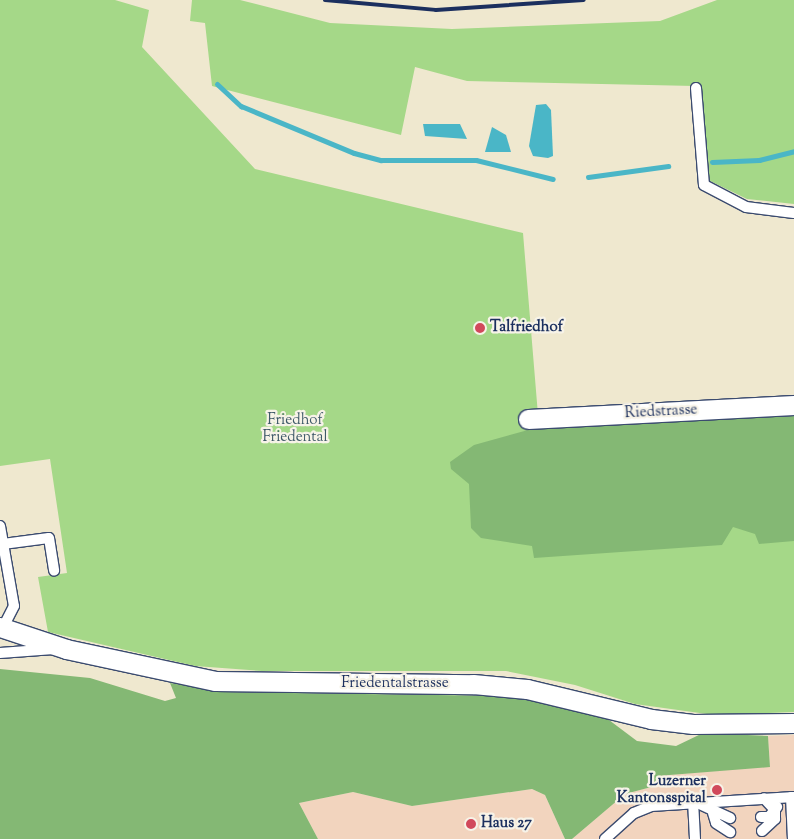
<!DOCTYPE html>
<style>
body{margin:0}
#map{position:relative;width:794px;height:839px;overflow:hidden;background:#efe8cf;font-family:"Sorts Mill Goudy",serif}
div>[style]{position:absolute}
.built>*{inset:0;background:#f2d4be}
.green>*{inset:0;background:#a5d888}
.forest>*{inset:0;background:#84b874}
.water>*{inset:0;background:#4ab6c7}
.stream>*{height:5px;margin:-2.5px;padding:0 2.5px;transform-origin:2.5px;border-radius:2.5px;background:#4ab6c7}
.roads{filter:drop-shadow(1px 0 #3b4b6f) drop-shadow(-1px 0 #3b4b6f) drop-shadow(0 1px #3b4b6f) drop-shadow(0 -1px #3b4b6f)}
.service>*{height:10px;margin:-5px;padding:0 5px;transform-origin:5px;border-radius:5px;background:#fff}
.minor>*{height:19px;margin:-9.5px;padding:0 9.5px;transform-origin:9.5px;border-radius:9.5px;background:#fff}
.rail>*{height:4px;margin:-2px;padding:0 2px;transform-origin:2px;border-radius:2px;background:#1b2f5e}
.dots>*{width:14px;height:14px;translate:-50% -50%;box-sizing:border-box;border:2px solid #f7f3e8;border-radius:50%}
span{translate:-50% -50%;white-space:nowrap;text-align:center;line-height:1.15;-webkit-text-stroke:4.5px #f7f3e8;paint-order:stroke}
.poi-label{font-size:15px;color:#1b2f5e;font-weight:700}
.left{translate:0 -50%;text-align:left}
.right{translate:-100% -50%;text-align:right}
.street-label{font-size:15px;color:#1b2f5e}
.park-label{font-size:15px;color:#3e5968}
</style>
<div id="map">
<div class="built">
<i style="clip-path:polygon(794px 735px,794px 839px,572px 839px,625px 794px,655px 786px,657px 776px,770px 766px,768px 736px)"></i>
<i style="clip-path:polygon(532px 789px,545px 795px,565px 839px,318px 839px,299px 803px,353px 792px,412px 806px)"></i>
</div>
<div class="green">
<i style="clip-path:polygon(0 0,115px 0,149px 10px,142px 47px,255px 169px,523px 233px,539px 427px,794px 416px,794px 712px,714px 715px,635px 704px,575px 685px,506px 671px,262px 671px,195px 666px,48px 632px,38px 577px,67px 573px,50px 459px,0 466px)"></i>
<i style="clip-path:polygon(192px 0,240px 0,330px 23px,452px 29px,660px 21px,717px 0,794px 0,794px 204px,747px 199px,706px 179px,695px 86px,467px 81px,415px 67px,401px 135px,212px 86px,205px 23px,190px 21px)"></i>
</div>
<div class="forest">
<i style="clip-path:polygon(794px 416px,794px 541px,759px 544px,755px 534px,733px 527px,722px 545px,534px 558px,532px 546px,481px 538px,471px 528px,469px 484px,451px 469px,450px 462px,474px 445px,539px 427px)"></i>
<i style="clip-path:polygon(0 669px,90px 678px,165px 701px,176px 698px,170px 683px,223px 692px,518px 696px,605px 717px,637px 741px,676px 746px,703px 733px,768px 736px,770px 767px,657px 776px,655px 786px,625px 794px,572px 839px,565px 839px,545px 795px,532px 789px,412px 806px,353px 792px,299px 803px,318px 839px,0 839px)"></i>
</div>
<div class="water">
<i style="clip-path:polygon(546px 104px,551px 110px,553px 156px,548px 158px,533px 156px,529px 146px,536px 105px)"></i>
<i style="clip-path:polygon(423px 124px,460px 124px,467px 139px,425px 136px)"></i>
<i style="clip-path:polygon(492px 127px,506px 135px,511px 152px,485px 152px)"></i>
</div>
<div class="stream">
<i style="left:217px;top:84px;width:33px;rotate:43deg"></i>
<i style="left:241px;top:106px;width:122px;rotate:22.6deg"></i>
<i style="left:354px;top:153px;width:28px;rotate:15deg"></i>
<i style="left:381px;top:160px;width:95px"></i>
<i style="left:476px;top:160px;width:79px;rotate:13.9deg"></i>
<i style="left:712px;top:162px;width:47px;rotate:-2.4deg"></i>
<i style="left:759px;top:160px;width:36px;rotate:-14deg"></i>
<i style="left:588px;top:177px;width:81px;rotate:-7.8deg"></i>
</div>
<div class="roads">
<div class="service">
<i style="left:696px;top:88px;width:97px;rotate:85.3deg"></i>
<i style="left:704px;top:185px;width:47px;rotate:27.6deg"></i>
<i style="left:746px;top:207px;width:48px;rotate:7.1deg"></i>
<i style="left:0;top:526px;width:81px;rotate:80.1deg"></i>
<i style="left:14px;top:606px;width:25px;rotate:117deg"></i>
<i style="left:3px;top:544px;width:46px;rotate:-7.4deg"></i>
<i style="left:49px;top:538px;width:33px;rotate:81deg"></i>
<i style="left:0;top:653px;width:54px;rotate:-4.2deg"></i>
<i style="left:791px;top:797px;width:42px;rotate:87.3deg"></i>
<i style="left:713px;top:813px;width:10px;rotate:73deg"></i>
<i style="left:716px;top:823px;width:17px;rotate:33deg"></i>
<i style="left:761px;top:817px;width:8px"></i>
<i style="left:769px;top:817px;width:13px;rotate:-51deg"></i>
<i style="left:762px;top:831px;width:18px;rotate:-43deg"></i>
<i style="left:775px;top:819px;width:9px;rotate:-90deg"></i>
<i style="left:775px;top:810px;width:16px;rotate:-133deg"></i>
<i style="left:605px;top:839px;width:39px;rotate:-42deg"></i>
<i style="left:634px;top:813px;width:18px;rotate:-22deg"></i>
<i style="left:651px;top:806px;width:143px;rotate:-3.6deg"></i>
<i style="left:695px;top:839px;width:38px;rotate:-93deg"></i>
<i style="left:693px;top:801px;width:41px;rotate:24.7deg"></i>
</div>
<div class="minor">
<i style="left:528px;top:419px;width:266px;rotate:-3deg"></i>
<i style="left:0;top:627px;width:70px;rotate:18.4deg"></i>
<i style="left:66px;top:649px;width:152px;rotate:12.1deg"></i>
<i style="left:215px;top:681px;width:258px;rotate:0.7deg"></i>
<i style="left:473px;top:684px;width:54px;rotate:5.3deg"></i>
<i style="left:527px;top:689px;width:128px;rotate:13.6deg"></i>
<i style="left:651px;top:719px;width:42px;rotate:6.8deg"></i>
<i style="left:693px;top:724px;width:101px;rotate:-0.6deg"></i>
</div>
</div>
<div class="rail">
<i style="left:325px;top:0;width:111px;rotate:5.1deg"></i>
<i style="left:436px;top:10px;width:148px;rotate:-3.9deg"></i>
</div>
<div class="dots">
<i style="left:480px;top:328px;background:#d1495b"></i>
<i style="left:717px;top:790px;background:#d1495b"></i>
<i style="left:471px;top:824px;background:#d1495b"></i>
</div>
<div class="poi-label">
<span class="left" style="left:490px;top:328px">Talfriedhof</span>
<span class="right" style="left:706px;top:790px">Luzerner<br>Kantonsspital</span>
<span class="left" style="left:481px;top:824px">Haus 27</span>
</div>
<div class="street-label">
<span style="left:661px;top:412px;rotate:-3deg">Riedstrasse</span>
<span style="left:395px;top:684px">Friedentalstrasse</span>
</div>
<div class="park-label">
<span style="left:295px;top:429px">Friedhof<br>Friedental</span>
</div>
</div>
